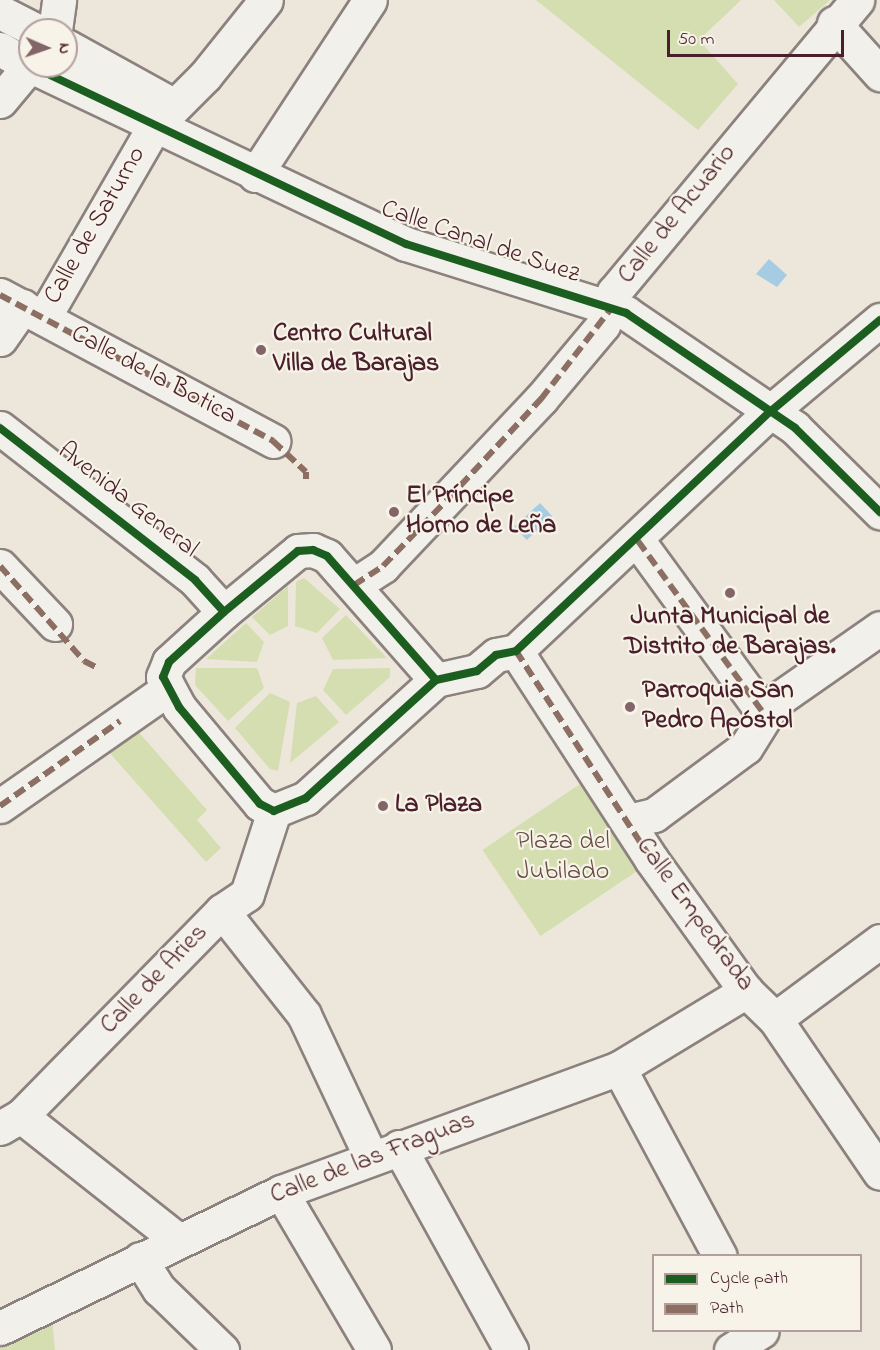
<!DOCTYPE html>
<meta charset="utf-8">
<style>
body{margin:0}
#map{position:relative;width:880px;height:1350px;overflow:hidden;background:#ede7db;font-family:"Indie Flower",sans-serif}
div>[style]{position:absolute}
.green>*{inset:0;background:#d5deb0;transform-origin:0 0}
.water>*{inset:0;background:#a6cce3;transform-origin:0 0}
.roads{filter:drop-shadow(2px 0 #8c817e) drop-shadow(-2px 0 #8c817e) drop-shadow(0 2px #8c817e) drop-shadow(0 -2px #8c817e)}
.minor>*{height:33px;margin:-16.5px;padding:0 16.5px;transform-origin:16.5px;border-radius:16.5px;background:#f1f0ea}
.quiet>*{height:6px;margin-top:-3px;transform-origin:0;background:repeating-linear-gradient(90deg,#8d6e63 0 12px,transparent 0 18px)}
.cycleway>*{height:8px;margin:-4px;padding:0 4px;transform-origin:4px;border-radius:4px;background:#1b5e20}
.dots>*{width:16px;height:16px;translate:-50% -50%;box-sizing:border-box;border:3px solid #f7f3e8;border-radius:50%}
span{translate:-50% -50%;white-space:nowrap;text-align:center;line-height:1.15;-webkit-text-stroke:4.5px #f7f3e8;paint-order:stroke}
.street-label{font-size:26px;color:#4a1f2b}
.poi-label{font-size:26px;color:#4a1f2b;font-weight:700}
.left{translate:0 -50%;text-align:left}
.park-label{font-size:26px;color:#684d43}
.legend{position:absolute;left:652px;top:1254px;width:210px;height:78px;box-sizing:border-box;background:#f7f3e8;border:2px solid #b29e9c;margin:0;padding:8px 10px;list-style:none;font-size:18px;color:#4a1f2b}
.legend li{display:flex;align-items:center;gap:12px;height:30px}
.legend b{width:30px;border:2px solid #b29e9c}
.north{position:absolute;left:18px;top:18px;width:60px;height:60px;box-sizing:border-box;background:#f7f3e8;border:2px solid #b29e9c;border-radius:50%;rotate:92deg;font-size:16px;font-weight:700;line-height:24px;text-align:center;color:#4a1f2b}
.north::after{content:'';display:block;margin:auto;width:21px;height:27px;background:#836569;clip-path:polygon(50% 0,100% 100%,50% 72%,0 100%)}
.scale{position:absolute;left:667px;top:30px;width:177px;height:27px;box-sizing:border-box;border:3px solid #4a1f2b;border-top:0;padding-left:8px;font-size:18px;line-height:21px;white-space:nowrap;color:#4a1f2b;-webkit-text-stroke:4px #f7f3e8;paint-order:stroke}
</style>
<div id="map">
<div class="green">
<i style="clip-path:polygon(536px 0,741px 0,699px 40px,738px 84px,698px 130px)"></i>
<i style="clip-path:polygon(774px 0,830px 0,799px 27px)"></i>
<i style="clip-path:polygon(304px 578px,340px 609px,317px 633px,295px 626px,296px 582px)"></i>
<i style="clip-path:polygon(288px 586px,288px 626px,270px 635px,252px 617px)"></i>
<i style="clip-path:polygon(346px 615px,387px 658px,333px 660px,322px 638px)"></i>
<i style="clip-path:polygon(246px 623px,264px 642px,257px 662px,206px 659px)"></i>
<i style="clip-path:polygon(196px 668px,257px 668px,264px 688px,228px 721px,195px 685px)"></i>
<i style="clip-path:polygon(390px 668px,390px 677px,346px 715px,323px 690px,333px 669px)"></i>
<i style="clip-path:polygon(270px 693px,290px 702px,278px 771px,270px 769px,235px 728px)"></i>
<i style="clip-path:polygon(316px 696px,339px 722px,290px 763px,297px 703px)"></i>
<i style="clip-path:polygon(135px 728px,207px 810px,197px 820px,221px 848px,206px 862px,108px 751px)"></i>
<i style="left:586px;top:780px;width:104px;height:125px;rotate:56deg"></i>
<i style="clip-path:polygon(52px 1319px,55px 1350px,0 1350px,0 1346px)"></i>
</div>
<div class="water">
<i style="clip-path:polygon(769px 259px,787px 275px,777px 287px,756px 274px)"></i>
<i style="left:540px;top:503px;width:18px;height:35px;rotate:47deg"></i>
</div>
<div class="roads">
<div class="minor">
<i style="left:0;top:12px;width:39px;rotate:27deg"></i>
<i style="left:834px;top:23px;width:69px;rotate:48deg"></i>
<i style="left:55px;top:30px;width:30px;rotate:-82deg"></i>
<i style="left:66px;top:46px;width:122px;rotate:28.9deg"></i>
<i style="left:0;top:49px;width:34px;rotate:30deg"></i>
<i style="left:31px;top:66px;width:415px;rotate:25.4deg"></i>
<i style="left:406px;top:244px;width:231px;rotate:17.4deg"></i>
<i style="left:626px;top:313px;width:204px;rotate:34.2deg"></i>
<i style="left:795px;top:428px;width:120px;rotate:44.7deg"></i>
<i style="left:0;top:101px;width:47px;rotate:-50.2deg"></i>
<i style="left:255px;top:175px;width:209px;rotate:-56.7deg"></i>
<i style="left:0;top:295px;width:310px;rotate:28.1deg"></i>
<i style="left:44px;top:317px;width:218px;rotate:-60deg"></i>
<i style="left:153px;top:128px;width:74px;rotate:-45deg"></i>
<i style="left:205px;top:76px;width:97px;rotate:-51.2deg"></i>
<i style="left:0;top:339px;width:40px;rotate:-55.1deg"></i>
<i style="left:0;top:428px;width:247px;rotate:37.9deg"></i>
<i style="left:195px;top:580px;width:43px;rotate:47.8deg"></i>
<i style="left:638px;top:541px;width:214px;rotate:53.9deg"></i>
<i style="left:313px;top:550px;width:15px;rotate:23deg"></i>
<i style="left:327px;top:556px;width:165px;rotate:48.7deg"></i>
<i style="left:436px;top:680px;width:176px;rotate:137.8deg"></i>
<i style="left:306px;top:798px;width:35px;rotate:158deg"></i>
<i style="left:274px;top:811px;width:16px;rotate:-153deg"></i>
<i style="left:260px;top:804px;width:126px;rotate:-129.9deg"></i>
<i style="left:179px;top:707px;width:34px;rotate:-118deg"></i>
<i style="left:163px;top:677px;width:16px;rotate:-68deg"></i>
<i style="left:169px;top:662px;width:74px;rotate:-42.3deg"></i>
<i style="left:224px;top:612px;width:96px;rotate:-39.5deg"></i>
<i style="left:298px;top:551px;width:15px;rotate:-4deg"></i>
<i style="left:0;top:566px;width:80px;rotate:46.5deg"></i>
<i style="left:354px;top:585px;width:35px;rotate:-33deg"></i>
<i style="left:383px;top:566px;width:230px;rotate:-46.6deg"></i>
<i style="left:541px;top:399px;width:97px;rotate:-50deg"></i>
<i style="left:603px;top:325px;width:35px;rotate:-72deg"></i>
<i style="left:614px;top:292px;width:380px;rotate:-50.2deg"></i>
<i style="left:516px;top:651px;width:248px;rotate:57deg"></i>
<i style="left:651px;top:859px;width:163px;rotate:54.3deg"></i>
<i style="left:746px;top:991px;width:40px;rotate:44deg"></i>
<i style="left:775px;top:1019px;width:186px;rotate:55.7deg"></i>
<i style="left:436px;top:680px;width:42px;rotate:-12.4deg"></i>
<i style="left:477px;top:671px;width:25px;rotate:-40deg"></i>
<i style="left:496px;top:655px;width:20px;rotate:-11deg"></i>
<i style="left:516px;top:651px;width:350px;rotate:-43.3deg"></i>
<i style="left:771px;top:411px;width:142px;rotate:-39.9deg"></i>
<i style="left:0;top:806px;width:201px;rotate:-34.9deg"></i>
<i style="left:628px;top:821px;width:27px;rotate:-13deg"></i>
<i style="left:654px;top:815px;width:114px;rotate:-36.5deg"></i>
<i style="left:746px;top:747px;width:53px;rotate:-58.1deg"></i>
<i style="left:774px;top:702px;width:129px;rotate:-34.9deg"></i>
<i style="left:222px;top:911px;width:132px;rotate:51.7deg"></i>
<i style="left:304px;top:1015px;width:155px;rotate:64.8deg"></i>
<i style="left:775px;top:1019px;width:131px;rotate:-36.6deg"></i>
<i style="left:619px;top:1068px;width:213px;rotate:61.8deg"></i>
<i style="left:21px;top:1116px;width:199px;rotate:38.3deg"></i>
<i style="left:0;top:1128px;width:24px;rotate:-30deg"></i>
<i style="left:21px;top:1116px;width:287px;rotate:-45.6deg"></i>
<i style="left:222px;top:911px;width:30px;rotate:-34deg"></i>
<i style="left:247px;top:894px;width:87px;rotate:-72deg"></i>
<i style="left:399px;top:1147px;width:232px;rotate:61.1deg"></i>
<i style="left:281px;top:1192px;width:183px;rotate:59.5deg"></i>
<i style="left:140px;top:1259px;width:36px;rotate:58deg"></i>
<i style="left:159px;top:1289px;width:88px;rotate:44.1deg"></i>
<i style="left:0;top:1328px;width:312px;rotate:-25.8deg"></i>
<i style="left:281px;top:1192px;width:360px;rotate:-20.1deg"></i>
<i style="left:619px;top:1068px;width:149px;rotate:-31.2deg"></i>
<i style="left:731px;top:1350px;width:36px;rotate:-32deg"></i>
</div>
</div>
<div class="quiet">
<i style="left:0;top:295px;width:310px;rotate:28.1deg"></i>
<i style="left:273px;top:441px;width:45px;rotate:43.2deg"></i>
<i style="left:306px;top:472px;width:7px;rotate:90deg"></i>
<i style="left:638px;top:541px;width:214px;rotate:53.9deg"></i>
<i style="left:0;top:566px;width:127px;rotate:48.5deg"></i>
<i style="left:84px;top:661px;width:13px;rotate:27deg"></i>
<i style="left:354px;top:585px;width:35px;rotate:-33deg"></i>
<i style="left:383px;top:566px;width:93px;rotate:-45.9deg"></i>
<i style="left:448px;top:499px;width:137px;rotate:-47.1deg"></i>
<i style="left:541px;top:399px;width:113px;rotate:-52.2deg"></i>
<i style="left:516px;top:651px;width:248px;rotate:57deg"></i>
<i style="left:0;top:806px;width:147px;rotate:-35.3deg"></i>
</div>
<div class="cycleway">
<i style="left:31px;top:66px;width:415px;rotate:25.4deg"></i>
<i style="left:406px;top:244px;width:231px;rotate:17.4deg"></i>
<i style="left:626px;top:313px;width:204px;rotate:34.2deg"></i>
<i style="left:795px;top:428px;width:120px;rotate:44.7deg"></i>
<i style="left:0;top:428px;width:247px;rotate:37.9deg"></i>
<i style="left:195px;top:580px;width:43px;rotate:47.8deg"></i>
<i style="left:313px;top:550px;width:15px;rotate:23deg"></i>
<i style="left:327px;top:556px;width:165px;rotate:48.7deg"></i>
<i style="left:436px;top:680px;width:176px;rotate:137.8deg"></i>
<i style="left:306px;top:798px;width:35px;rotate:158deg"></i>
<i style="left:274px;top:811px;width:16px;rotate:-153deg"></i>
<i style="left:260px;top:804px;width:126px;rotate:-129.9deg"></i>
<i style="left:179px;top:707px;width:34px;rotate:-118deg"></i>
<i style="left:163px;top:677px;width:16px;rotate:-68deg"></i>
<i style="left:169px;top:662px;width:74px;rotate:-42.3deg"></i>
<i style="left:224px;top:612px;width:96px;rotate:-39.5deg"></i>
<i style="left:298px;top:551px;width:15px;rotate:-4deg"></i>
<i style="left:436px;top:680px;width:42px;rotate:-12.4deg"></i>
<i style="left:477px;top:671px;width:25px;rotate:-40deg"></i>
<i style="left:496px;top:655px;width:20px;rotate:-11deg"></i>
<i style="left:516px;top:651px;width:350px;rotate:-43.3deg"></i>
<i style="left:771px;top:411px;width:142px;rotate:-39.9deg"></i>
</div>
<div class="dots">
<i style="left:261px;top:350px;background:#836569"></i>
<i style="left:394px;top:512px;background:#836569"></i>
<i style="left:730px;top:593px;background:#836569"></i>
<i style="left:630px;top:707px;background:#836569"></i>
<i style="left:383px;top:806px;background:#836569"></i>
</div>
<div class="street-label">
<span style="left:678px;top:215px;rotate:-51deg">Calle de Acuario</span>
<span style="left:96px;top:226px;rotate:-60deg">Calle de Saturno</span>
<span style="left:480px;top:243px;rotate:19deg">Calle Canal de Suez</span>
<span style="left:153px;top:376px;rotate:28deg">Calle de la Botica</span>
<span style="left:127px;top:501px;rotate:38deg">Avenida General</span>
<span style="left:694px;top:915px;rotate:54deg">Calle Empedrada</span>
<span style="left:155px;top:980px;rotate:-46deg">Calle de Aries</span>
<span style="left:373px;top:1159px;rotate:-21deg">Calle de las Fraguas</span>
</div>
<div class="poi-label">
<span class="left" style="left:273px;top:350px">Centro Cultural<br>Villa de Barajas</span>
<span class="left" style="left:406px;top:512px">El Príncipe<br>Horno de Leña</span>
<span style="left:730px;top:633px">Junta Municipal de<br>Distrito de Barajas.</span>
<span class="left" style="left:642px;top:707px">Parroquia San<br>Pedro Apóstol</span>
<span class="left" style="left:395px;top:806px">La Plaza</span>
</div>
<div class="park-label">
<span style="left:563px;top:858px">Plaza del<br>Jubilado</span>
</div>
<ul class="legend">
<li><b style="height:8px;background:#1b5e20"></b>Cycle path</li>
<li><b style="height:8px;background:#8d6e63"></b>Path</li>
</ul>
<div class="north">N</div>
<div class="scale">50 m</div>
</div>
